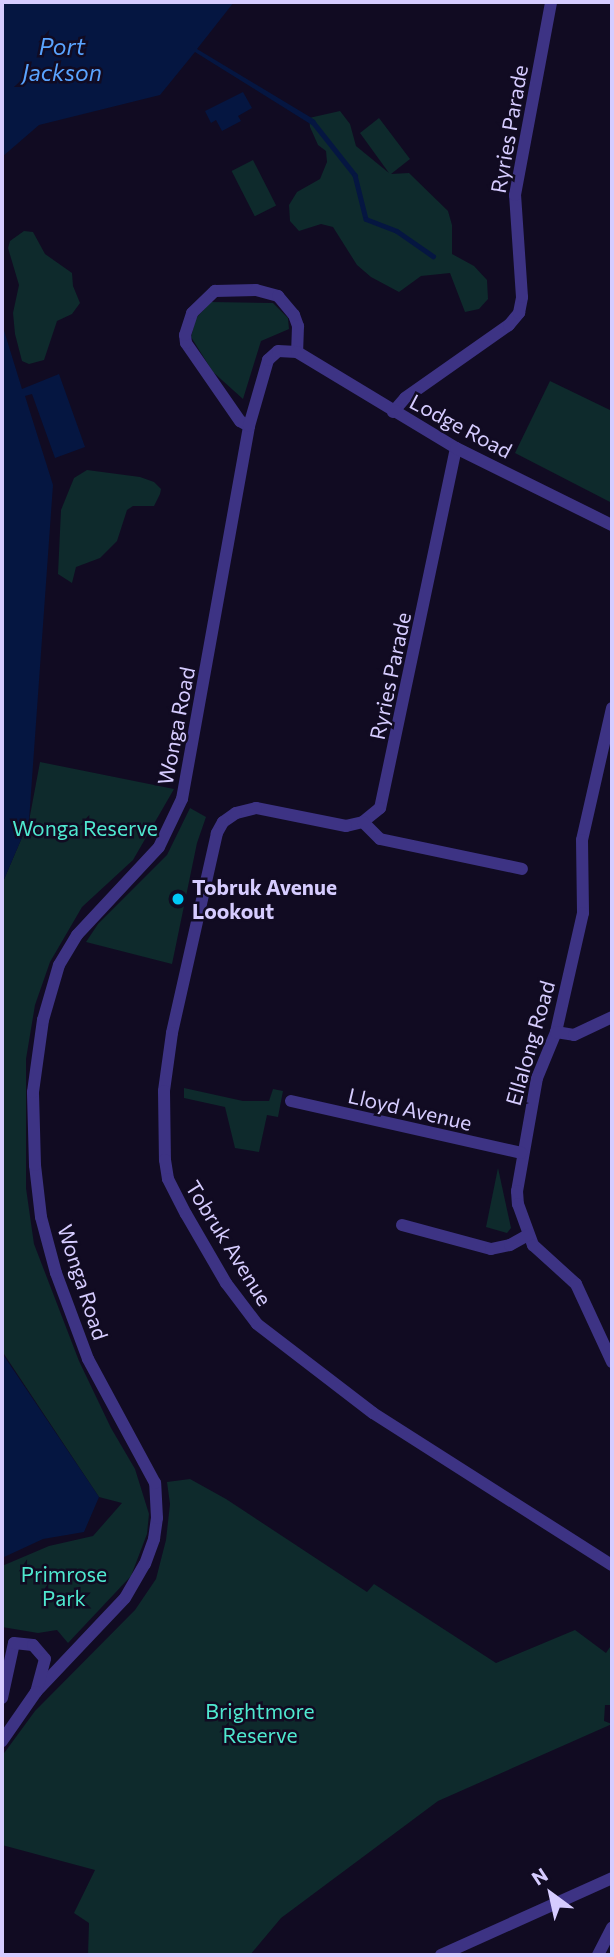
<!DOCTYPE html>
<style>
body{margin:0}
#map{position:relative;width:614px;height:1957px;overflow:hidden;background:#110b22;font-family:Commissioner,sans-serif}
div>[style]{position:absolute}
.green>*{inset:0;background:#0e2a2c;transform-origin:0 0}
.water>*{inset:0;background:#051641}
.stream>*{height:4.5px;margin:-2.25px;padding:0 2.25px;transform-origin:2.25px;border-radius:2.25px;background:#051641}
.minor>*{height:12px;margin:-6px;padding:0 6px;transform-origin:6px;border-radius:6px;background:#3d3384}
.dots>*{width:19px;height:19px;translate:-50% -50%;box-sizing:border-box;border:4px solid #110b22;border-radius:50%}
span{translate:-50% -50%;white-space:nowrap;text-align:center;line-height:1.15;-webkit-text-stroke:5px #110b22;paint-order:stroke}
.street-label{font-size:21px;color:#d6ccff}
.park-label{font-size:21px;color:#4fe8cf}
.poi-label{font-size:21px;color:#d6ccff;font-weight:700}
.left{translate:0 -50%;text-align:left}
.water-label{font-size:23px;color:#5aa4ff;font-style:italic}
.frame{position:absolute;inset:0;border:4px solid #d6ccff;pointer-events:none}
.north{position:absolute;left:516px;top:1859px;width:70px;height:70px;-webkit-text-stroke:5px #110b22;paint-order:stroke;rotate:327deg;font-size:19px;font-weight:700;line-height:28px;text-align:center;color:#d6ccff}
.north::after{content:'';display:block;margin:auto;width:24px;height:32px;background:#d6ccff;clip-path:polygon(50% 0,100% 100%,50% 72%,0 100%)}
</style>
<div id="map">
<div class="green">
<i style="clip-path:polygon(340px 111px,350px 124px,356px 146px,389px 173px,360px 133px,379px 118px,410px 159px,391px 174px,409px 173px,448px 211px,452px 225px,452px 254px,474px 266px,487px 280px,488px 299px,479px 309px,465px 312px,450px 273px,421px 276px,399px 292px,371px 277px,357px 265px,333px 227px,321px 224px,299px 231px,290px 221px,289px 205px,297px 192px,320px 179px,327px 162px,326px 151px,318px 145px,310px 127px,309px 118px)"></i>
<i style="left:253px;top:160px;width:51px;height:24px;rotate:63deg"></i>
<i style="clip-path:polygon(24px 231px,33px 232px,45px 254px,72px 273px,73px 286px,80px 303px,72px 314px,57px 321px,44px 360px,29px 364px,22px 361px,15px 334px,13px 313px,19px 285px,8px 248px,10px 241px)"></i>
<i style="clip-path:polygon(211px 302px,273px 303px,288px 318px,289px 329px,261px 341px,243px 399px,213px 372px,191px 337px,196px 318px)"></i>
<i style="clip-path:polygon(550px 381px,612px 411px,612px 503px,515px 453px)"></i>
<i style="clip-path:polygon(87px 470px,140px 477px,154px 482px,161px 489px,160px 494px,154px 506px,133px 506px,127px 510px,117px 541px,100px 558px,76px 567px,72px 583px,58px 574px,61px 510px,74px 478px)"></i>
<i style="clip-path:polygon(40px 762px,174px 789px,133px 860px,82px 907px,50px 962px,35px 1005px,26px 1059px,26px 1188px,34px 1244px,79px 1361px,111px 1428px,135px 1469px,149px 1514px,147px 1534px,131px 1576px,68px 1643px,57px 1630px,38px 1633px,2px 1627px,2px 1566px,49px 1546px,93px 1536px,122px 1503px,99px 1497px,2px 1351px,2px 884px,29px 821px)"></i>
<i style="clip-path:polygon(190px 808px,206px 817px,197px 843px,172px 964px,86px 942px,98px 924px,167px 855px)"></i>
<i style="clip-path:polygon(184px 1088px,243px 1101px,269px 1101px,273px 1089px,283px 1091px,278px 1117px,267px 1115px,259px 1152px,235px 1148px,225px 1107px,184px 1098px)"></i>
<i style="clip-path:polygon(498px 1168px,511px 1228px,507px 1233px,486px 1227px)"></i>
<i style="clip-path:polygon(190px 1479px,226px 1499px,367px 1592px,374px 1584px,496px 1663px,575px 1630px,606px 1653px,612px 1644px,612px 1705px,605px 1705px,604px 1721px,612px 1724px,438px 1801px,281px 1918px,250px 1955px,88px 1955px,89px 1923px,74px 1913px,95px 1870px,2px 1845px,2px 1756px,35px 1711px,135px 1610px,156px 1579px,166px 1540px,170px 1504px,167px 1482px)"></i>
</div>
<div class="water">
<i style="clip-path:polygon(2px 2px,234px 2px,197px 49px,315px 120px,317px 125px,312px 125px,195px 52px,160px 95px,39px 125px,2px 157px)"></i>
<i style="clip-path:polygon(243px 92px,252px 108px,238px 116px,241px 121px,222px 131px,216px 120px,211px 123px,205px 111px)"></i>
<i style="clip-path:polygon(2px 324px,22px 389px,59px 374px,85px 447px,55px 458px,32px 394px,25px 396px,53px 485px,29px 821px,2px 884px)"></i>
<i style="clip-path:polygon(2px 1353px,99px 1497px,84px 1532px,43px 1539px,2px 1558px)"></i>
</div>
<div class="stream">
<i style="left:313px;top:122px;width:68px;rotate:51.6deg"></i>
<i style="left:355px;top:175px;width:45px;rotate:76deg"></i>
<i style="left:366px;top:219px;width:33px;rotate:21deg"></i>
<i style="left:397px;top:231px;width:44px;rotate:34.8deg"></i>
</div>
<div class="minor">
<i style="left:393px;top:412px;width:18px;rotate:-49deg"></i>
<i style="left:405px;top:398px;width:127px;rotate:-35.1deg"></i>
<i style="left:509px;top:325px;width:16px;rotate:-50deg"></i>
<i style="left:519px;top:313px;width:16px;rotate:-79deg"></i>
<i style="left:522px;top:297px;width:102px;rotate:-93.9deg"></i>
<i style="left:515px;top:195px;width:196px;rotate:-79.4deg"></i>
<i style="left:249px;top:426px;width:10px;rotate:-151deg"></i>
<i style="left:240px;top:421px;width:95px;rotate:-124.7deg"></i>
<i style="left:186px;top:343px;width:8px;rotate:-97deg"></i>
<i style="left:185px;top:335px;width:23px;rotate:-72deg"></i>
<i style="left:192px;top:313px;width:32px;rotate:-44deg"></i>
<i style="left:215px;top:291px;width:41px;rotate:-1.4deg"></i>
<i style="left:256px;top:290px;width:23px;rotate:15deg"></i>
<i style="left:278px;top:296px;width:25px;rotate:50deg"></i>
<i style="left:294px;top:315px;width:12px;rotate:70deg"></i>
<i style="left:298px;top:326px;width:26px;rotate:92deg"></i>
<i style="left:456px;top:448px;width:368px;rotate:101.9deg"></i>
<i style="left:380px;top:808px;width:22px;rotate:141deg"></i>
<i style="left:363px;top:822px;width:17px;rotate:167deg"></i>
<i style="left:346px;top:826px;width:92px;rotate:-168.7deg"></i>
<i style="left:256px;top:808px;width:21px;rotate:166deg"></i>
<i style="left:236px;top:813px;width:16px;rotate:145deg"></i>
<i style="left:223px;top:822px;width:13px;rotate:119deg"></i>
<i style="left:217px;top:833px;width:205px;rotate:102.7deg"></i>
<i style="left:172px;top:1033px;width:59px;rotate:97.9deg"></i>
<i style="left:164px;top:1091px;width:69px;rotate:89.2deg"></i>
<i style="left:165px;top:1160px;width:19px;rotate:81deg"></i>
<i style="left:168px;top:1179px;width:39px;rotate:63deg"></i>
<i style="left:186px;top:1214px;width:80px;rotate:59.9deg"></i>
<i style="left:226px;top:1283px;width:51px;rotate:52.9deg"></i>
<i style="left:257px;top:1324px;width:146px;rotate:37.5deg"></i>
<i style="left:373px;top:1413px;width:283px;rotate:32.5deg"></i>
<i style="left:612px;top:708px;width:135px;rotate:102.8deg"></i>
<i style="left:582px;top:840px;width:73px;rotate:89.2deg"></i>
<i style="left:583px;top:913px;width:122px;rotate:102.8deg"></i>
<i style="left:556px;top:1032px;width:50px;rotate:112.4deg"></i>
<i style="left:537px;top:1078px;width:115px;rotate:100deg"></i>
<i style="left:517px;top:1191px;width:13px;rotate:86deg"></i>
<i style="left:518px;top:1204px;width:44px;rotate:69.9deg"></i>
<i style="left:533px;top:1245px;width:58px;rotate:42.2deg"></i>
<i style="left:576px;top:1284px;width:86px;rotate:65.2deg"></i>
<i style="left:363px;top:822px;width:24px;rotate:45deg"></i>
<i style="left:380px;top:839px;width:145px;rotate:11.9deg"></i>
<i style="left:556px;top:1032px;width:18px;rotate:9deg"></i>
<i style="left:574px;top:1035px;width:42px;rotate:-25.3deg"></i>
<i style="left:291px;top:1101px;width:236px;rotate:12.7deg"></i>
<i style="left:402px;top:1225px;width:92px;rotate:15.1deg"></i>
<i style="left:491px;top:1249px;width:19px;rotate:-12deg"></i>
<i style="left:510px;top:1245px;width:21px;rotate:-29deg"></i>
<i style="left:36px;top:1692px;width:129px;rotate:-46.6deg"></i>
<i style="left:125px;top:1598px;width:39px;rotate:-60deg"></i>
<i style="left:145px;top:1564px;width:27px;rotate:-70deg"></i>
<i style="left:154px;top:1539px;width:21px;rotate:-82deg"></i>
<i style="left:157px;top:1518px;width:35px;rotate:-93deg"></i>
<i style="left:155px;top:1483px;width:141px;rotate:-118.4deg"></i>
<i style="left:88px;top:1359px;width:92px;rotate:-110.4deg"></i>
<i style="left:56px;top:1273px;width:58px;rotate:-105deg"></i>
<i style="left:41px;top:1217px;width:52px;rotate:-96.6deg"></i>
<i style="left:35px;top:1165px;width:73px;rotate:-91.6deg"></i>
<i style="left:33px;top:1092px;width:73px;rotate:-82.1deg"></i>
<i style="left:43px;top:1020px;width:57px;rotate:-73.8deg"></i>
<i style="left:59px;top:965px;width:35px;rotate:-59deg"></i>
<i style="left:77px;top:935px;width:120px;rotate:-47deg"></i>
<i style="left:159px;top:847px;width:53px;rotate:-64.4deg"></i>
<i style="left:182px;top:799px;width:379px;rotate:-79.8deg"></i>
<i style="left:249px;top:426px;width:69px;rotate:-73.9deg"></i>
<i style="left:268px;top:360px;width:13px;rotate:-42deg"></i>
<i style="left:278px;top:351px;width:19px;rotate:3deg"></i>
<i style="left:297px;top:352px;width:186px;rotate:31.1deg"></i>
<i style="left:456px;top:448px;width:174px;rotate:26.3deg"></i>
<i style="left:2px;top:1698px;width:56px;rotate:-77.7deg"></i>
<i style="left:14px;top:1643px;width:19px;rotate:6deg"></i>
<i style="left:33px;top:1645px;width:18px;rotate:49deg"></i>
<i style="left:45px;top:1659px;width:34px;rotate:105deg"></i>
<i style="left:36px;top:1692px;width:60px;rotate:124.8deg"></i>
<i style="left:441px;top:1955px;width:188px;rotate:-24.2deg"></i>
<i style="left:598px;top:1955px;width:31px;rotate:-63deg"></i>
</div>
<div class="dots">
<i style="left:178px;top:899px;background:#00c8f7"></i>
</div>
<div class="street-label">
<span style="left:509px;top:129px;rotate:-80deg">Ryries Parade</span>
<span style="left:461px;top:426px;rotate:28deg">Lodge Road</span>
<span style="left:390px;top:676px;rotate:-78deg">Ryries Parade</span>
<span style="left:176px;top:726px;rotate:-79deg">Wonga Road</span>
<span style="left:530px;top:1043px;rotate:-74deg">Ellalong Road</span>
<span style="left:410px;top:1109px;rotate:13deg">Lloyd Avenue</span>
<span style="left:229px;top:1243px;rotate:58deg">Tobruk Avenue</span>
<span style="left:83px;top:1282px;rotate:72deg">Wonga Road</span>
</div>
<div class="park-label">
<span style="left:85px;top:828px">Wonga Reserve</span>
<span style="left:64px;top:1586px">Primrose<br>Park</span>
<span style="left:260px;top:1723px">Brightmore<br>Reserve</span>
</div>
<div class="poi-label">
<span class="left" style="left:192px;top:899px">Tobruk Avenue<br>Lookout</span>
</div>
<div class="water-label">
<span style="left:62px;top:59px">Port<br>Jackson</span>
</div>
<div class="frame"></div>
<div class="north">N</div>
</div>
